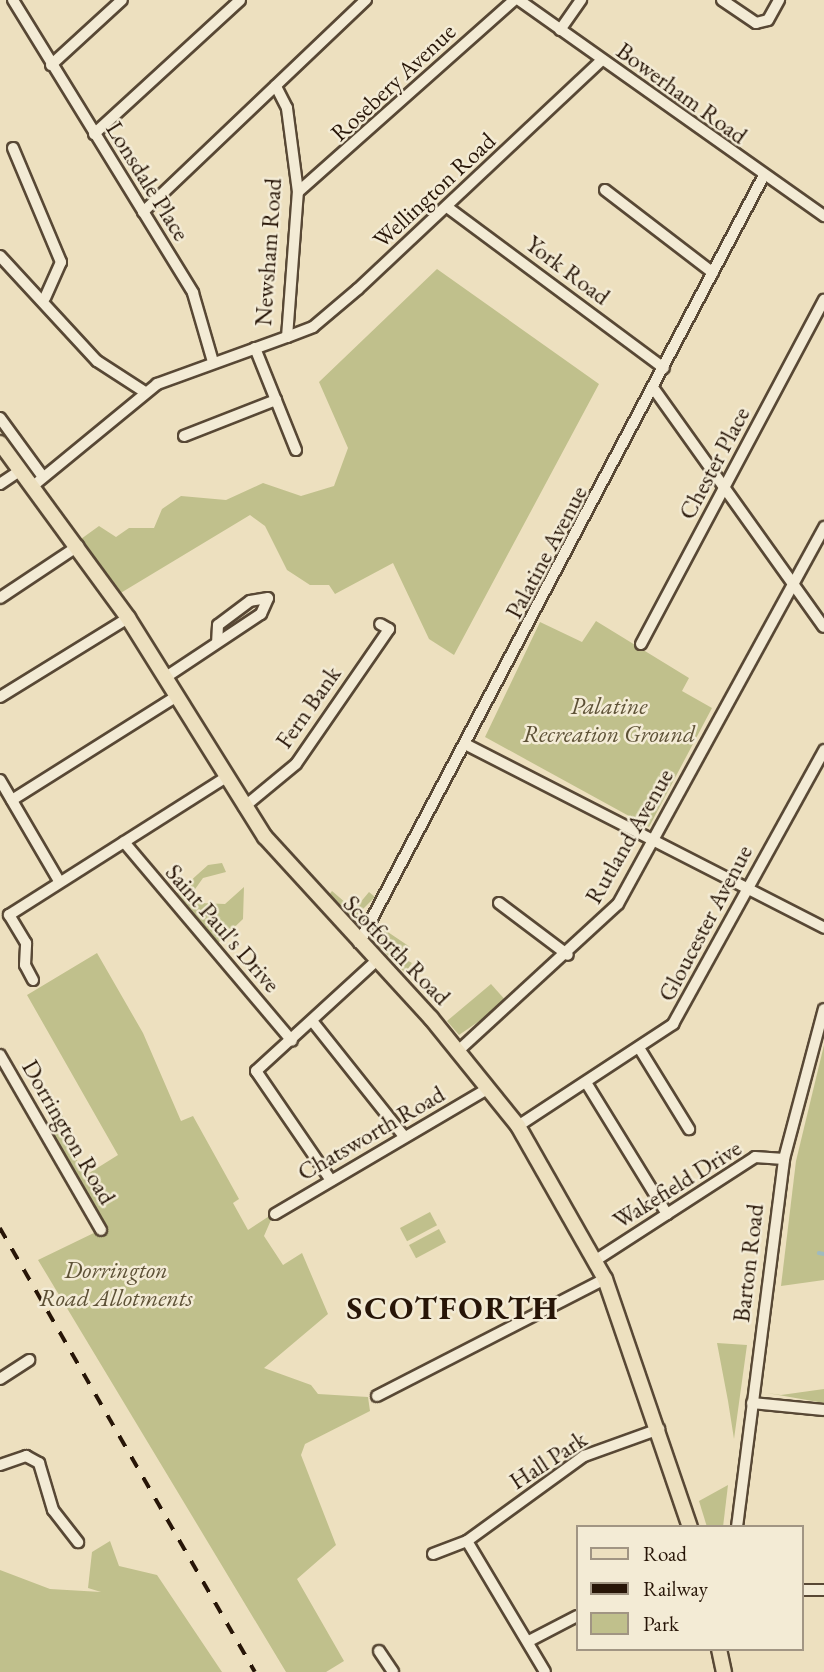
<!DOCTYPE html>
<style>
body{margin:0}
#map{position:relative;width:824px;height:1672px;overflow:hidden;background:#ede0bf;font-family:"EB Garamond",serif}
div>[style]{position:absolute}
.green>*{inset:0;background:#c0c08c;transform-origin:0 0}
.stream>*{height:3.5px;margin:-1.75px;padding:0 1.75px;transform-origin:1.75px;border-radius:1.75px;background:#a0babe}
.roads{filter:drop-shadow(2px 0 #584835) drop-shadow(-2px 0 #584835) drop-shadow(0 2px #584835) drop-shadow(0 -2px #584835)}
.minor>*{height:10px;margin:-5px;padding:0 5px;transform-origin:5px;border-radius:5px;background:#f3ebd5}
.major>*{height:14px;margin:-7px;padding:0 7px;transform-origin:7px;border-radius:7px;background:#ede0bf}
.rail>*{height:3.5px;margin-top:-1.75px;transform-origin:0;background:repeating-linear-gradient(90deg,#271507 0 12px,transparent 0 24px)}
span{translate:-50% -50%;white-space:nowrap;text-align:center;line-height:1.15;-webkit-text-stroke:5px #f3ebd5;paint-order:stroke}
.street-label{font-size:24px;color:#271507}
.park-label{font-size:24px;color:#5d5136;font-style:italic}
.district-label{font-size:32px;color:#271507;font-weight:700;letter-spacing:2px}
.legend{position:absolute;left:576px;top:1525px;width:228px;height:126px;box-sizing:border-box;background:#f3ebd5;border:2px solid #a19583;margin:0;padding:9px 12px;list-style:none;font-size:21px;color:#271507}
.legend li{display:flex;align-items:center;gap:14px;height:35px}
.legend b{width:35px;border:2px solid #a19583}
</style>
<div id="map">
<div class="green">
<i style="clip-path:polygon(437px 269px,599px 384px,454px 655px,429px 639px,393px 563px,335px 594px,329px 585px,310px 585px,287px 570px,265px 526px,250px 515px,119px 594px,81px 539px,99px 526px,116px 537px,129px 528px,154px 528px,162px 509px,181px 496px,226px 500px,263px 483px,301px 496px,334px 486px,348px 448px,319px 382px)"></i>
<i style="clip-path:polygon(596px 621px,689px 678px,682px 691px,712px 708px,649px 827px,485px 737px,540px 622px,582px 642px)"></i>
<i style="clip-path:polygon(222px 863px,226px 872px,203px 878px,193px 892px,200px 903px,225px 904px,244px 887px,243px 919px,218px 943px,177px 893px,208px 865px)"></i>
<i style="clip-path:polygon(332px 891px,354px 910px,369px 892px,375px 897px,354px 918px,328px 896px)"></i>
<i style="clip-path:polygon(379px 926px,410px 947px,403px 958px,412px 963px,405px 973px,378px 945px)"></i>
<i style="clip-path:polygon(97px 953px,143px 1033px,181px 1121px,193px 1116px,239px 1199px,233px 1203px,248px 1230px,274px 1213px,264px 1236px,283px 1265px,302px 1253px,328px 1314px,264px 1368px,311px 1385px,318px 1394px,368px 1397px,370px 1411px,305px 1444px,301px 1455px,336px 1545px,297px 1579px,344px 1661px,326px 1672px,286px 1672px,38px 1260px,100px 1230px,41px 1127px,62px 1115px,69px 1126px,60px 1131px,86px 1175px,118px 1155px,27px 995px)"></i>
<i style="clip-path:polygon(491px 984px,507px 1002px,459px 1035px,447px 1021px)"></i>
<i style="clip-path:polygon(824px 1045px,824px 1280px,781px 1286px,796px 1161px)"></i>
<i style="left:430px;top:1212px;width:15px;height:34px;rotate:62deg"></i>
<i style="left:439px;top:1229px;width:15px;height:34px;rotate:62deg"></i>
<i style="clip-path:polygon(717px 1343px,747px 1345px,734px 1439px,728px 1401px)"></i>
<i style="clip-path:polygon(824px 1389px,824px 1403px,767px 1393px,781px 1395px)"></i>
<i style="clip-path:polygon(728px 1485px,723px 1527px,707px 1527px,699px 1501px)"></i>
<i style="clip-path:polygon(110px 1541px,119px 1566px,157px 1575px,222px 1672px,0 1672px,0 1570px,50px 1589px,101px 1592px,88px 1588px,92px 1552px)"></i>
</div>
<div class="stream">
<i style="left:819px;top:1253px;width:5px;rotate:11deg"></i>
</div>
<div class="roads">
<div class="minor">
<i style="left:13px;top:0;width:344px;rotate:58.4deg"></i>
<i style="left:193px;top:293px;width:72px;rotate:73.8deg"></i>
<i style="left:519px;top:0;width:374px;rotate:35.3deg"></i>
<i style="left:722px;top:0;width:41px;rotate:34.1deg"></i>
<i style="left:756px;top:23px;width:12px;rotate:-14deg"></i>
<i style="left:768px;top:20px;width:23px;rotate:-61deg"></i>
<i style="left:560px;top:30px;width:37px;rotate:-55deg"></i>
<i style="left:51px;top:65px;width:96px;rotate:-42.5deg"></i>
<i style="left:94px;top:134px;width:198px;rotate:-42.5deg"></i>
<i style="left:13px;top:148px;width:124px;rotate:67.2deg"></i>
<i style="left:61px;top:262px;width:39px;rotate:114deg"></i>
<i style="left:605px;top:190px;width:136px;rotate:37.5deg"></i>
<i style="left:298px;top:192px;width:289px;rotate:-41.6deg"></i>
<i style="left:447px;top:207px;width:270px;rotate:36.6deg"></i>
<i style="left:143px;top:212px;width:308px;rotate:-43.6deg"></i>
<i style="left:0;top:256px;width:143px;rotate:47.3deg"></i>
<i style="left:97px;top:361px;width:57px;rotate:32.9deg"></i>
<i style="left:287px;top:337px;width:28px;rotate:-21deg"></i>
<i style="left:313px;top:327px;width:59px;rotate:-40.2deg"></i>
<i style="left:358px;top:289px;width:333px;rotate:-43.2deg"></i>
<i style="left:255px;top:348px;width:110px;rotate:68.1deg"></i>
<i style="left:654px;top:389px;width:292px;rotate:54.5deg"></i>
<i style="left:0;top:418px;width:73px;rotate:53.9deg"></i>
<i style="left:184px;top:436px;width:99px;rotate:-21.4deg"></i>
<i style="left:0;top:484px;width:25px;rotate:-34deg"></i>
<i style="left:33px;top:486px;width:161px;rotate:-39.4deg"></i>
<i style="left:157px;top:384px;width:138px;rotate:-19.9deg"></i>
<i style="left:287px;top:337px;width:145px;rotate:-85.7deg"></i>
<i style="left:298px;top:192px;width:85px;rotate:-97.5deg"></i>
<i style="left:287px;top:108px;width:25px;rotate:-117deg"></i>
<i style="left:0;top:598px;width:94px;rotate:-33.7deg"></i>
<i style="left:641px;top:644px;width:390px;rotate:-62deg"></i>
<i style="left:166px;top:677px;width:114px;rotate:-33.6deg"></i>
<i style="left:261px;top:614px;width:17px;rotate:-66deg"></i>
<i style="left:268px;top:598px;width:18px;rotate:171deg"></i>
<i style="left:250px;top:601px;width:40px;rotate:143deg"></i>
<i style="left:218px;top:625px;width:17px;rotate:93deg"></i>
<i style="left:0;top:697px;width:150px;rotate:-31.7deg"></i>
<i style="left:467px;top:745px;width:401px;rotate:27.1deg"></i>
<i style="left:0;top:780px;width:117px;rotate:59.7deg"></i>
<i style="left:12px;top:800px;width:195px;rotate:-32.2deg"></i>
<i style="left:244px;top:807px;width:67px;rotate:-39.6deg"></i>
<i style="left:296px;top:764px;width:164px;rotate:-55.4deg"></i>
<i style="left:389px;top:629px;width:10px;rotate:-151deg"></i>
<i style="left:124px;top:842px;width:260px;rotate:49.8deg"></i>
<i style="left:499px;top:903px;width:86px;rotate:37deg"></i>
<i style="left:359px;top:943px;width:866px;rotate:-62.19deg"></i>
<i style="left:33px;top:980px;width:17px;rotate:-118deg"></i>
<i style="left:25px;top:965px;width:22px;rotate:-87deg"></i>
<i style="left:26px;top:943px;width:33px;rotate:-121deg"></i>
<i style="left:9px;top:915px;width:256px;rotate:-32.4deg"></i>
<i style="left:313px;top:1022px;width:144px;rotate:51.5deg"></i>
<i style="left:458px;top:1051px;width:217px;rotate:-42.6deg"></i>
<i style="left:618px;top:904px;width:430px;rotate:-61.3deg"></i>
<i style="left:641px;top:1051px;width:92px;rotate:58.4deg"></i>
<i style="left:0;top:1055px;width:202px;rotate:60deg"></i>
<i style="left:587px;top:1084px;width:153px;rotate:58.4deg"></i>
<i style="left:518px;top:1126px;width:186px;rotate:-33.3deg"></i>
<i style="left:673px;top:1024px;width:313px;rotate:-61.1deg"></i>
<i style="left:330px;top:1179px;width:131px;rotate:-124.4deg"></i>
<i style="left:256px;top:1071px;width:163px;rotate:-42.5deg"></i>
<i style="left:275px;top:1214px;width:248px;rotate:-30.5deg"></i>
<i style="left:596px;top:1260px;width:189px;rotate:-32.9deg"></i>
<i style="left:755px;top:1157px;width:29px;rotate:4deg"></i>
<i style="left:0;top:1379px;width:35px;rotate:-33deg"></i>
<i style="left:377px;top:1396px;width:256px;rotate:-27.2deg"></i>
<i style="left:752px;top:1403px;width:72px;rotate:5.6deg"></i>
<i style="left:0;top:1465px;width:28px;rotate:-19deg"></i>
<i style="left:26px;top:1456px;width:15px;rotate:28deg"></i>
<i style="left:39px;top:1463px;width:49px;rotate:73.4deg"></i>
<i style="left:53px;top:1510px;width:41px;rotate:52deg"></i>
<i style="left:737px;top:1527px;width:371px;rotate:-82.7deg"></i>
<i style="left:784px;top:1159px;width:155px;rotate:-75.1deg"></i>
<i style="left:467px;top:1541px;width:152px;rotate:59.2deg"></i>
<i style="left:433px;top:1554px;width:36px;rotate:-21deg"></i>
<i style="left:467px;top:1541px;width:145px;rotate:-36deg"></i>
<i style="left:584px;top:1456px;width:80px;rotate:-19.8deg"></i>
<i style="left:801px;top:1590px;width:23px"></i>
<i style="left:529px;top:1641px;width:54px;rotate:-27.5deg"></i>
<i style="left:379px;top:1651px;width:25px;rotate:56deg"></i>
</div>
<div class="major">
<i style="left:0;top:443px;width:217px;rotate:53.8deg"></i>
<i style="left:128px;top:618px;width:258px;rotate:58deg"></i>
<i style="left:265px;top:837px;width:246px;rotate:47.5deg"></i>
<i style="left:431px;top:1018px;width:139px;rotate:51.1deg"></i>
<i style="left:518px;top:1126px;width:176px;rotate:60.4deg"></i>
<i style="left:605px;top:1279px;width:262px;rotate:71.1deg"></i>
<i style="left:719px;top:1649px;width:24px;rotate:78deg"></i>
</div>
</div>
<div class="rail">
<i style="left:0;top:1228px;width:512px;rotate:60.13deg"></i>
</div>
<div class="street-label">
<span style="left:393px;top:82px;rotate:-43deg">Rosebery Avenue</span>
<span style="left:682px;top:93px;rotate:36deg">Bowerham Road</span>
<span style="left:148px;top:181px;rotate:58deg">Lonsdale Place</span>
<span style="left:434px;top:190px;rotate:-43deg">Wellington Road</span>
<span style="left:268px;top:252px;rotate:-86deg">Newsham Road</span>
<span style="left:568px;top:270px;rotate:37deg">York Road</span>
<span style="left:714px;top:463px;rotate:-62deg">Chester Place</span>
<span style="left:546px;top:552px;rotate:-62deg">Palatine Avenue</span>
<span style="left:308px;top:707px;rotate:-55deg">Fern Bank</span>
<span style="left:629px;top:836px;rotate:-60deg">Rutland Avenue</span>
<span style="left:705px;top:923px;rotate:-62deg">Gloucester Avenue</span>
<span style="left:223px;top:928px;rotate:49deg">Saint Paul's Drive</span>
<span style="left:397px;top:950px;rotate:46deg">Scotforth Road</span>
<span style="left:69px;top:1132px;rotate:60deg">Dorrington Road</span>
<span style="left:371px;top:1133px;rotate:-30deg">Chatsworth Road</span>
<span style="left:677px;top:1184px;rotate:-32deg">Wakefield Drive</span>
<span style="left:748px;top:1263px;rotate:-83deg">Barton Road</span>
<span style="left:548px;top:1460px;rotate:-33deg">Hall Park</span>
</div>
<div class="park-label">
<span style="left:609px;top:720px">Palatine<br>Recreation Ground</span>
<span style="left:116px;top:1284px">Dorrington<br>Road Allotments</span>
</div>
<div class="district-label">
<span style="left:453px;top:1308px">SCOTFORTH</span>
</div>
<ul class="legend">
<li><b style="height:9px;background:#ede0bf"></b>Road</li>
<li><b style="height:9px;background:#271507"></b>Railway</li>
<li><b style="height:19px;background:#c0c08c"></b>Park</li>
</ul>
</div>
